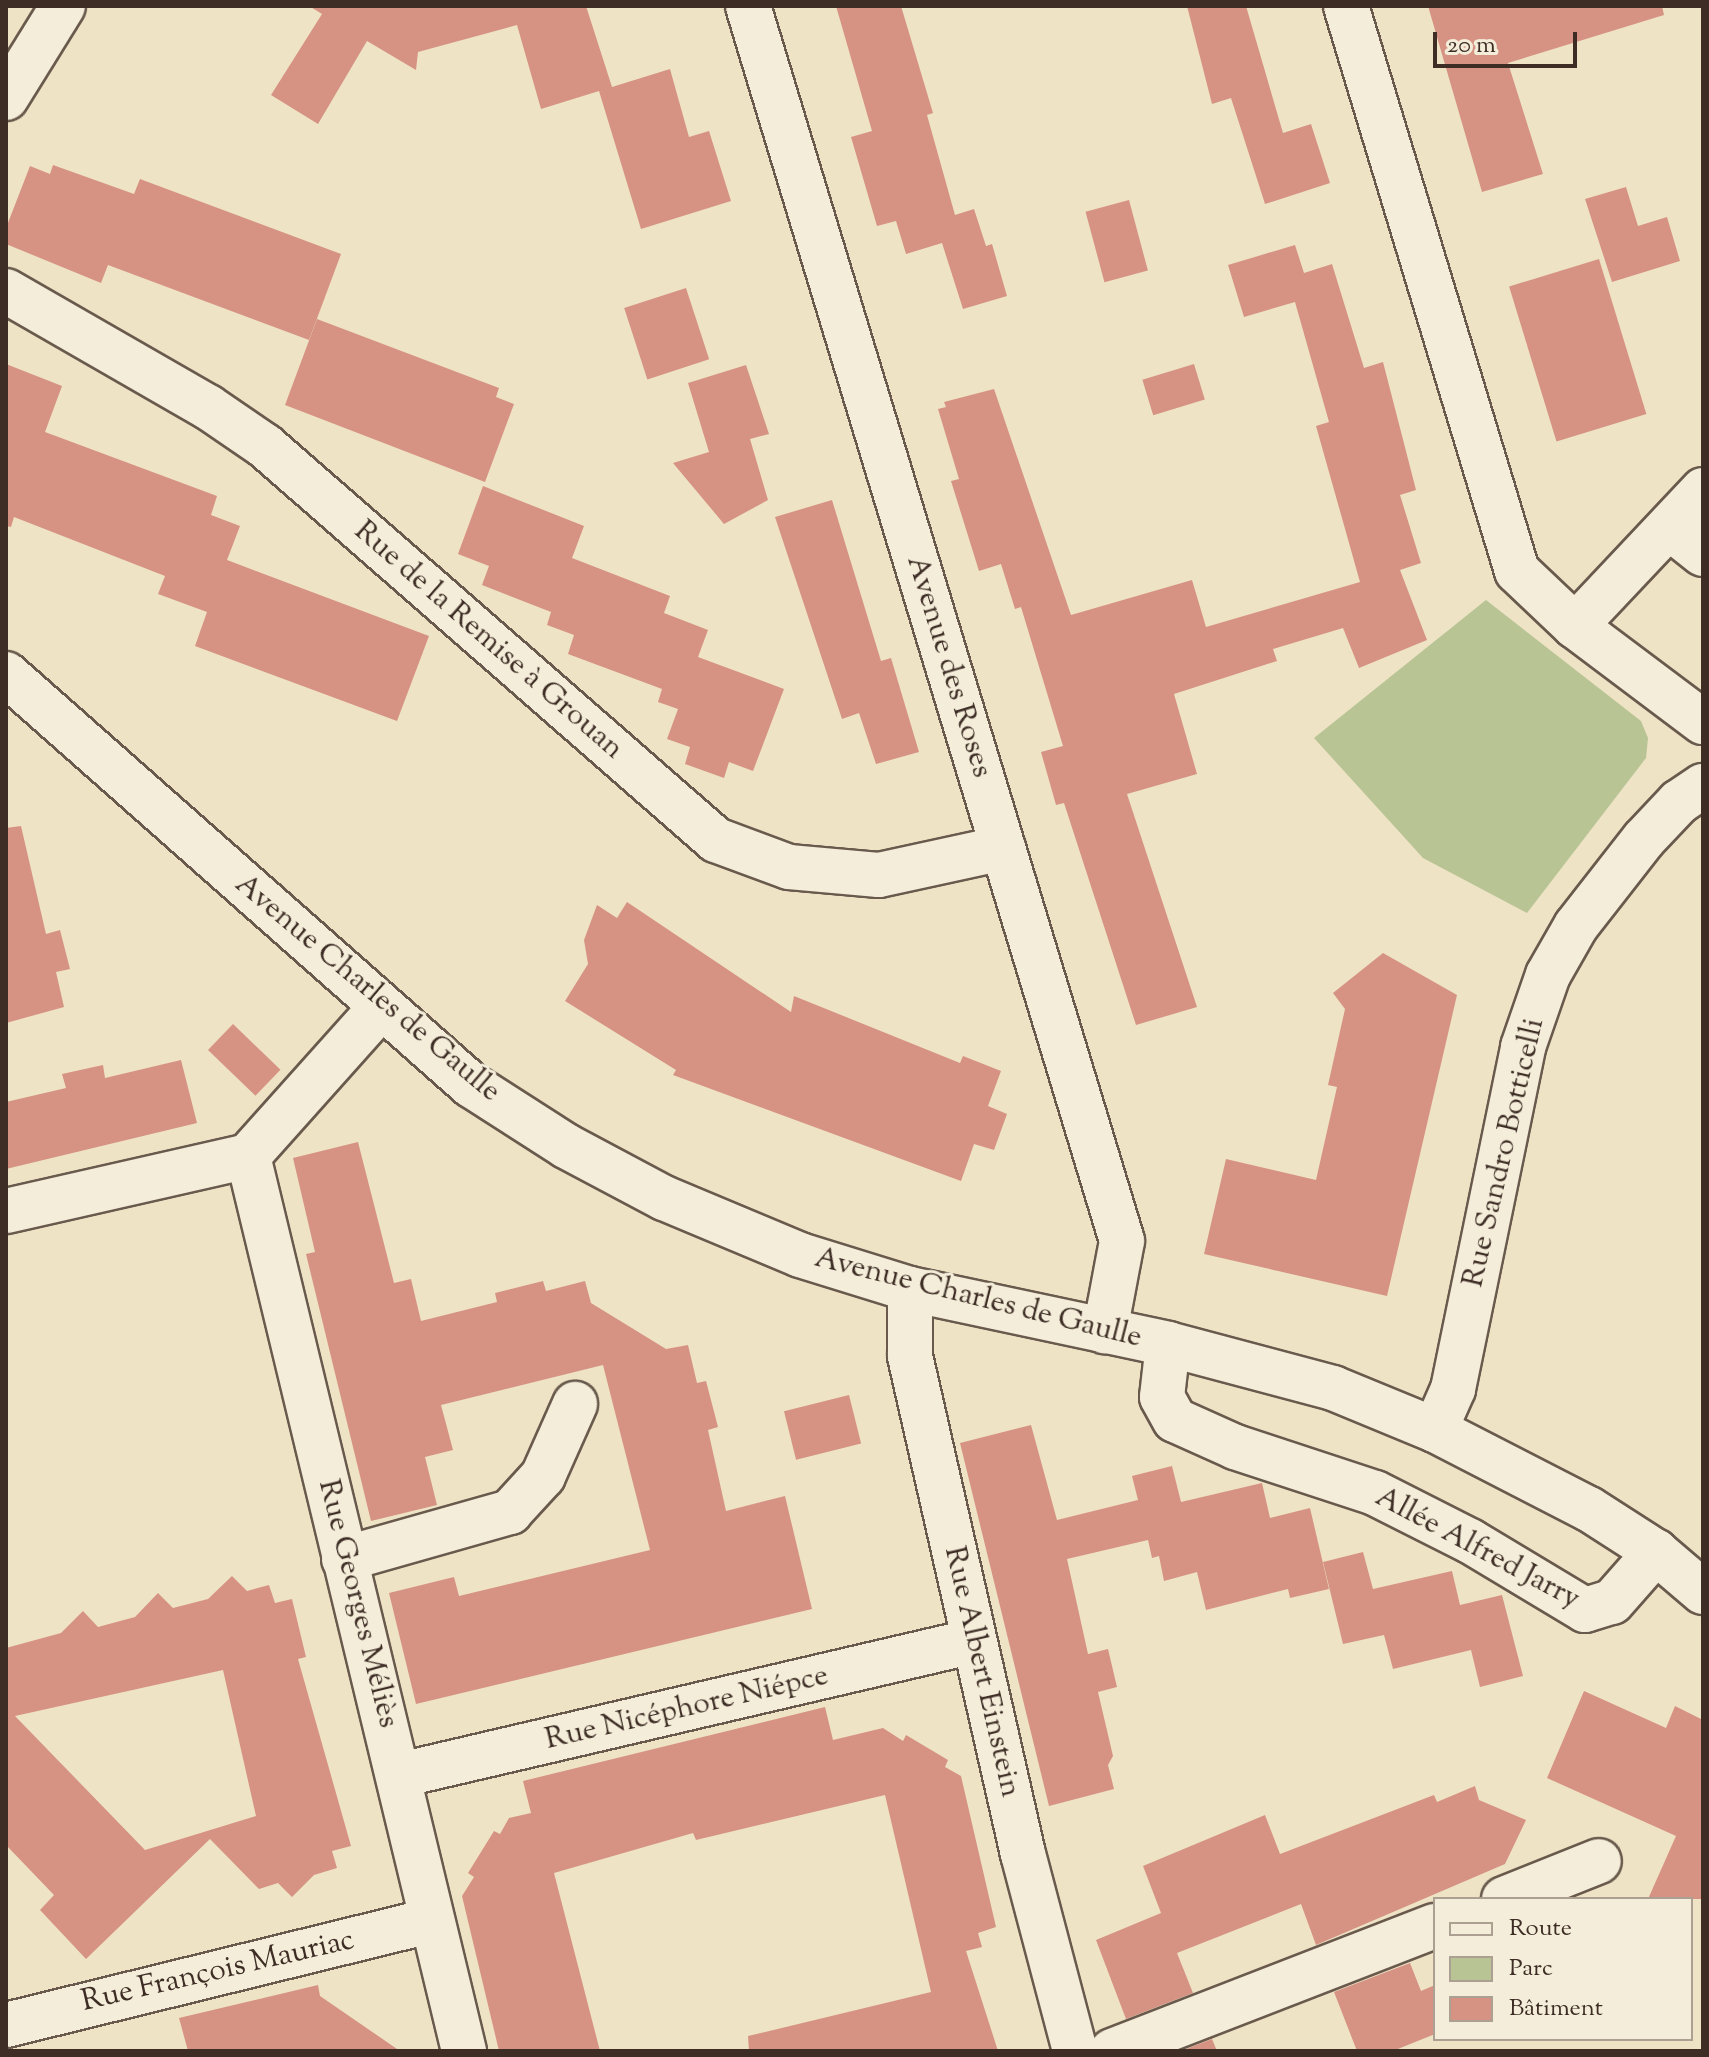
<!DOCTYPE html>
<meta charset="utf-8">
<style>
body{margin:0}
#map{position:relative;width:1709px;height:2057px;overflow:hidden;background:#eee3c5;font-family:"Sorts Mill Goudy",serif}
div>[style]{position:absolute}
.green>*{inset:0;background:#b9c495}
.building>*{inset:0;background:#d69383;transform-origin:0 0}
.roads{filter:drop-shadow(2px 0 #695a4d) drop-shadow(-2px 0 #695a4d) drop-shadow(0 2px #695a4d) drop-shadow(0 -2px #695a4d)}
.minor>*{height:44px;margin:-22px;padding:0 22px;transform-origin:22px;border-radius:22px;background:#f4edd9}
span{translate:-50% -50%;white-space:nowrap;text-align:center;line-height:1.15;-webkit-text-stroke:6px #f4edd9;paint-order:stroke}
.street-label{font-size:30px;color:#3d2d25}
.frame{position:absolute;inset:0;border:8px solid #3d2d25;pointer-events:none}
.legend{position:absolute;left:1433px;top:1897px;width:260px;height:144px;box-sizing:border-box;background:#f4edd9;border:2px solid #aba091;margin:0;padding:10px 14px;list-style:none;font-size:24px;color:#3d2d25}
.legend li{display:flex;align-items:center;gap:16px;height:40px}
.legend b{width:40px;border:2px solid #aba091}
.scale{position:absolute;left:1433px;top:32px;width:144px;height:36px;box-sizing:border-box;border:4px solid #3d2d25;border-top:0;padding-left:10px;font-size:24px;line-height:28px;white-space:nowrap;color:#3d2d25;-webkit-text-stroke:6px #f4edd9;paint-order:stroke}
</style>
<div id="map">
<div class="green">
<i style="clip-path:polygon(1486px 600px,1641px 721px,1648px 738px,1646px 758px,1527px 913px,1423px 858px,1314px 738px)"></i>
</div>
<div class="building">
<i style="clip-path:polygon(309px 6px,586px 6px,612px 87px,670px 69px,689px 137px,709px 131px,731px 201px,641px 229px,599px 91px,541px 109px,517px 25px,418px 52px,416px 70px,367px 41px,318px 124px,271px 95px,322px 14px)"></i>
<i style="clip-path:polygon(836px 6px,901px 6px,933px 113px,927px 115px,955px 215px,974px 209px,986px 246px,992px 244px,1007px 296px,963px 309px,942px 243px,906px 254px,896px 221px,877px 226px,851px 137px,872px 131px)"></i>
<i style="clip-path:polygon(1187px 6px,1246px 6px,1283px 133px,1311px 124px,1330px 183px,1265px 204px,1231px 98px,1212px 104px)"></i>
<i style="clip-path:polygon(1428px 6px,1662px 6px,1664px 15px,1508px 63px,1543px 174px,1482px 192px)"></i>
<i style="clip-path:polygon(53px 165px,134px 194px,140px 179px,341px 254px,309px 340px,108px 265px,101px 283px,6px 244px,6px 228px,30px 166px,50px 174px)"></i>
<i style="clip-path:polygon(1626px 187px,1638px 226px,1667px 217px,1680px 261px,1612px 282px,1585px 199px)"></i>
<i style="left:1129px;top:200px;width:73px;height:45px;rotate:75deg"></i>
<i style="clip-path:polygon(1295px 245px,1304px 273px,1332px 264px,1364px 368px,1383px 362px,1416px 490px,1400px 495px,1421px 563px,1400px 570px,1427px 640px,1359px 668px,1343px 628px,1273px 649px,1277px 661px,1174px 694px,1197px 774px,1127px 794px,1197px 1007px,1136px 1025px,1064px 803px,1056px 805px,1041px 752px,1063px 746px,1021px 607px,1015px 609px,1001px 564px,979px 571px,951px 481px,959px 479px,938px 409px,946px 407px,944px 402px,994px 389px,1071px 615px,1192px 580px,1206px 627px,1360px 582px,1316px 426px,1329px 422px,1295px 302px,1244px 317px,1228px 265px)"></i>
<i style="left:1599px;top:259px;width:162px;height:94px;rotate:73deg"></i>
<i style="left:686px;top:288px;width:75px;height:65px;rotate:72deg"></i>
<i style="clip-path:polygon(317px 319px,499px 388px,496px 397px,514px 404px,485px 482px,285px 405px)"></i>
<i style="clip-path:polygon(6px 364px,62px 386px,45px 432px,217px 496px,211px 515px,240px 526px,227px 560px,429px 636px,397px 721px,195px 646px,207px 612px,158px 594px,165px 576px,14px 517px,11px 527px,6px 526px)"></i>
<i style="left:1194px;top:364px;width:37px;height:54px;rotate:73deg"></i>
<i style="clip-path:polygon(746px 365px,769px 434px,750px 439px,768px 500px,724px 524px,673px 463px,709px 452px,688px 383px)"></i>
<i style="clip-path:polygon(483px 486px,584px 526px,572px 558px,670px 596px,664px 613px,708px 630px,698px 657px,784px 689px,753px 771px,729px 762px,724px 778px,685px 764px,690px 747px,667px 739px,678px 709px,658px 702px,662px 689px,568px 654px,574px 635px,547px 625px,551px 612px,482px 585px,489px 566px,458px 554px)"></i>
<i style="clip-path:polygon(832px 500px,881px 661px,891px 658px,919px 752px,876px 764px,859px 713px,842px 719px,775px 517px)"></i>
<i style="clip-path:polygon(21px 826px,46px 934px,60px 930px,70px 969px,56px 972px,64px 1007px,6px 1023px,6px 828px)"></i>
<i style="clip-path:polygon(627px 902px,791px 1012px,794px 996px,960px 1063px,963px 1056px,1001px 1071px,988px 1106px,1007px 1114px,994px 1150px,974px 1144px,961px 1181px,673px 1075px,676px 1070px,565px 1001px,588px 964px,584px 940px,597px 905px,617px 918px)"></i>
<i style="clip-path:polygon(1383px 953px,1457px 995px,1387px 1296px,1204px 1254px,1226px 1159px,1316px 1180px,1337px 1087px,1328px 1085px,1345px 1009px,1333px 993px)"></i>
<i style="left:233px;top:1024px;width:66px;height:36px;rotate:44deg"></i>
<i style="clip-path:polygon(181px 1060px,197px 1123px,6px 1169px,6px 1102px,66px 1088px,62px 1074px,103px 1065px,105px 1078px)"></i>
<i style="clip-path:polygon(358px 1142px,394px 1283px,411px 1279px,421px 1321px,497px 1302px,495px 1293px,543px 1281px,546px 1291px,585px 1281px,591px 1303px,666px 1349px,688px 1345px,697px 1383px,706px 1381px,718px 1427px,708px 1430px,726px 1511px,785px 1496px,812px 1609px,416px 1704px,389px 1593px,454px 1577px,459px 1596px,650px 1550px,603px 1365px,441px 1405px,453px 1450px,425px 1457px,437px 1505px,371px 1521px,306px 1254px,315px 1252px,293px 1158px)"></i>
<i style="left:849px;top:1395px;width:50px;height:67px;rotate:76deg"></i>
<i style="clip-path:polygon(1031px 1425px,1057px 1520px,1138px 1500px,1132px 1476px,1172px 1466px,1181px 1502px,1262px 1483px,1270px 1518px,1310px 1508px,1329px 1589px,1290px 1598px,1288px 1589px,1206px 1610px,1197px 1572px,1164px 1581px,1159px 1556px,1152px 1558px,1148px 1540px,1067px 1559px,1088px 1654px,1108px 1649px,1117px 1687px,1098px 1692px,1113px 1756px,1108px 1765px,1114px 1789px,1049px 1806px,960px 1443px)"></i>
<i style="clip-path:polygon(1363px 1552px,1373px 1589px,1452px 1571px,1460px 1605px,1502px 1595px,1523px 1676px,1480px 1687px,1471px 1650px,1393px 1669px,1384px 1635px,1343px 1644px,1323px 1562px)"></i>
<i style="clip-path:polygon(evenodd,232px 1576px,247px 1591px,269px 1585px,275px 1603px,292px 1599px,306px 1657px,298px 1659px,351px 1846px,332px 1851px,337px 1868px,314px 1875px,292px 1897px,278px 1883px,259px 1889px,210px 1839px,86px 1959px,40px 1910px,54px 1895px,6px 1845px,6px 1648px,61px 1633px,83px 1611px,98px 1627px,135px 1617px,158px 1593px,173px 1608px,208px 1599px,232px 1576px,223px 1670px,256px 1816px,145px 1850px,15px 1716px,223px 1670px)"></i>
<i style="clip-path:polygon(1584px 1691px,1666px 1728px,1675px 1706px,1703px 1720px,1703px 1899px,1648px 1899px,1676px 1836px,1547px 1778px)"></i>
<i style="clip-path:polygon(825px 1707px,833px 1740px,883px 1728px,903px 1741px,906px 1735px,948px 1760px,945px 1767px,961px 1776px,996px 1927px,978px 1933px,982px 1947px,966px 1951px,998px 2051px,749px 2051px,748px 2036px,931px 1992px,885px 1795px,696px 1840px,693px 1833px,554px 1873px,600px 2051px,499px 2051px,462px 1896px,474px 1877px,468px 1873px,494px 1831px,500px 1834px,509px 1818px,531px 1813px,523px 1781px)"></i>
<i style="clip-path:polygon(1475px 1786px,1479px 1800px,1526px 1820px,1505px 1864px,1316px 1945px,1301px 1904px,1177px 1953px,1193px 1993px,1126px 2019px,1096px 1940px,1161px 1913px,1143px 1866px,1265px 1815px,1280px 1854px,1434px 1795px,1437px 1802px)"></i>
<i style="clip-path:polygon(1410px 1963px,1421px 1991px,1435px 1985px,1435px 2034px,1393px 2051px,1357px 2051px,1334px 1992px)"></i>
<i style="clip-path:polygon(318px 1985px,320px 1996px,400px 2051px,188px 2051px,179px 2018px)"></i>
<i style="clip-path:polygon(1212px 2039px,1217px 2051px,1181px 2051px)"></i>
</div>
<div class="roads">
<div class="minor">
<i style="left:748px;top:6px;width:1290px;rotate:73.15deg"></i>
<i style="left:1122px;top:1241px;width:92px;rotate:100.7deg"></i>
<i style="left:1346px;top:6px;width:590px;rotate:73.16deg"></i>
<i style="left:1517px;top:571px;width:80px;rotate:43.5deg"></i>
<i style="left:1575px;top:626px;width:160px;rotate:36.9deg"></i>
<i style="left:6px;top:98px;width:108px;rotate:-58.2deg"></i>
<i style="left:6px;top:291px;width:233px;rotate:29.9deg"></i>
<i style="left:208px;top:407px;width:69px;rotate:34.4deg"></i>
<i style="left:265px;top:446px;width:599px;rotate:41.14deg"></i>
<i style="left:716px;top:840px;width:78px;rotate:20.3deg"></i>
<i style="left:789px;top:867px;width:90px;rotate:5.1deg"></i>
<i style="left:879px;top:875px;width:127px;rotate:-12.3deg"></i>
<i style="left:1669px;top:527px;width:43px;rotate:38.5deg"></i>
<i style="left:1575px;top:626px;width:187px;rotate:-46.7deg"></i>
<i style="left:6px;top:674px;width:621px;rotate:41.47deg"></i>
<i style="left:471px;top:1085px;width:113px;rotate:32.7deg"></i>
<i style="left:566px;top:1146px;width:111px;rotate:28deg"></i>
<i style="left:664px;top:1198px;width:147px;rotate:22.7deg"></i>
<i style="left:800px;top:1255px;width:115px;rotate:17.2deg"></i>
<i style="left:910px;top:1289px;width:264px;rotate:12deg"></i>
<i style="left:1168px;top:1344px;width:171px;rotate:14.9deg"></i>
<i style="left:1333px;top:1388px;width:110px;rotate:22.4deg"></i>
<i style="left:1435px;top:1430px;width:173px;rotate:27.2deg"></i>
<i style="left:1589px;top:1509px;width:80px;rotate:32.7deg"></i>
<i style="left:1656px;top:1552px;width:62px;rotate:40.4deg"></i>
<i style="left:248px;top:1156px;width:921px;rotate:76.43deg"></i>
<i style="left:248px;top:1156px;width:200px;rotate:-48.2deg"></i>
<i style="left:6px;top:1211px;width:248px;rotate:-12.8deg"></i>
<i style="left:910px;top:1289px;width:67px;rotate:90deg"></i>
<i style="left:910px;top:1356px;width:511px;rotate:77.22deg"></i>
<i style="left:1023px;top:1854px;width:204px;rotate:75.2deg"></i>
<i style="left:1168px;top:1344px;width:53px;rotate:96.5deg"></i>
<i style="left:1162px;top:1397px;width:26px;rotate:61deg"></i>
<i style="left:1175px;top:1420px;width:66px;rotate:24.2deg"></i>
<i style="left:1235px;top:1447px;width:147px;rotate:18.2deg"></i>
<i style="left:1375px;top:1493px;width:106px;rotate:26.8deg"></i>
<i style="left:1470px;top:1541px;width:134px;rotate:31deg"></i>
<i style="left:1585px;top:1610px;width:28px;rotate:-17deg"></i>
<i style="left:1612px;top:1602px;width:67px;rotate:-48.7deg"></i>
<i style="left:1435px;top:1430px;width:45px;rotate:-66.3deg"></i>
<i style="left:1453px;top:1389px;width:349px;rotate:-78.4deg"></i>
<i style="left:1523px;top:1047px;width:76px;rotate:-70.9deg"></i>
<i style="left:1548px;top:975px;width:56px;rotate:-60.3deg"></i>
<i style="left:1576px;top:926px;width:110px;rotate:-52deg"></i>
<i style="left:1644px;top:839px;width:51px;rotate:-46.6deg"></i>
<i style="left:1679px;top:802px;width:29px;rotate:-34deg"></i>
<i style="left:344px;top:1559px;width:173px;rotate:-15.8deg"></i>
<i style="left:510px;top:1512px;width:49px;rotate:-47.5deg"></i>
<i style="left:543px;top:1476px;width:79px;rotate:-66deg"></i>
<i style="left:400px;top:1775px;width:589px;rotate:-13.14deg"></i>
<i style="left:1504px;top:1899px;width:102px;rotate:-21.8deg"></i>
<i style="left:6px;top:2025px;width:438px;rotate:-13.8deg"></i>
<i style="left:1112px;top:2051px;width:346px;rotate:-21.2deg"></i>
</div>
</div>
<div class="street-label">
<span style="left:488px;top:641px;rotate:41deg">Rue de la Remise à Grouan</span>
<span style="left:948px;top:667px;rotate:73deg">Avenue des Roses</span>
<span style="left:367px;top:989px;rotate:40deg">Avenue Charles de Gaulle</span>
<span style="left:1505px;top:1153px;rotate:-77deg">Rue Sandro Botticelli</span>
<span style="left:978px;top:1299px;rotate:14deg">Avenue Charles de Gaulle</span>
<span style="left:1477px;top:1549px;rotate:28deg">Allée Alfred Jarry</span>
<span style="left:357px;top:1604px;rotate:76deg">Rue Georges Méliès</span>
<span style="left:981px;top:1672px;rotate:77deg">Rue Albert Einstein</span>
<span style="left:687px;top:1709px;rotate:-13deg">Rue Nicéphore Niépce</span>
<span style="left:218px;top:1972px;rotate:-13deg">Rue François Mauriac</span>
</div>
<div class="frame"></div>
<ul class="legend">
<li><b style="height:10px;background:#f4edd9"></b>Route</li>
<li><b style="height:22px;background:#b9c495"></b>Parc</li>
<li><b style="height:22px;background:#d69383"></b>Bâtiment</li>
</ul>
<div class="scale">20 m</div>
</div>
